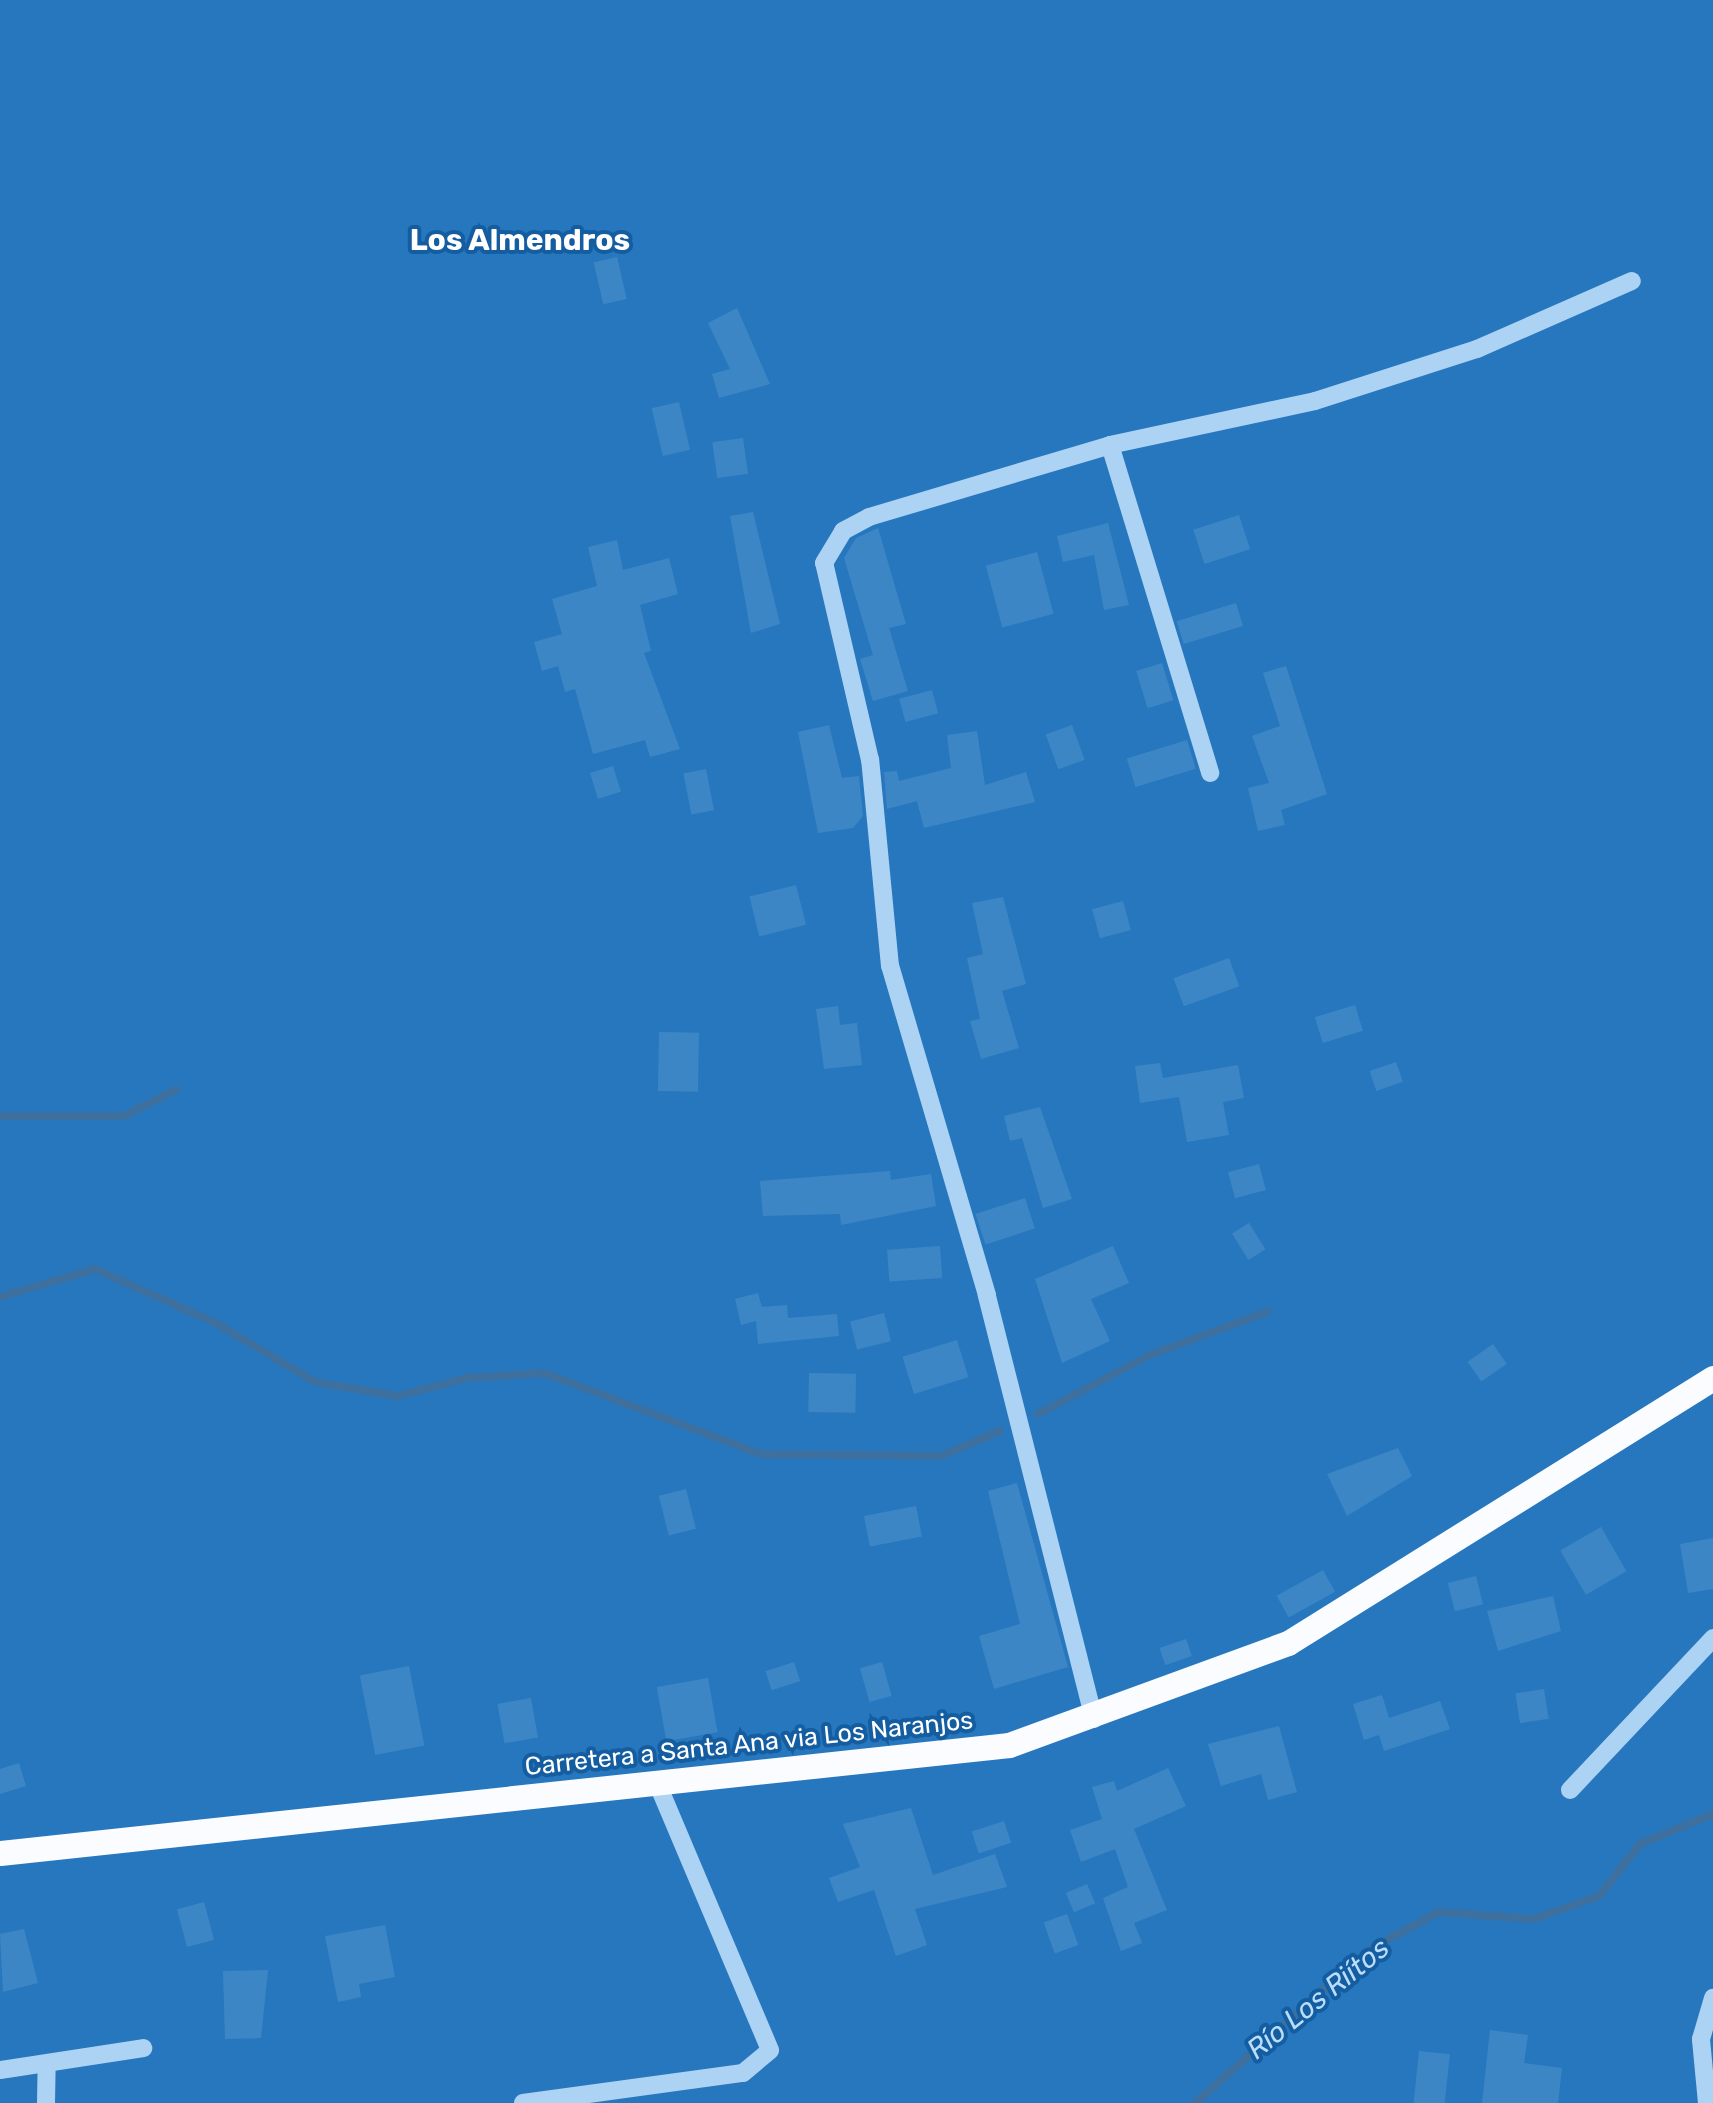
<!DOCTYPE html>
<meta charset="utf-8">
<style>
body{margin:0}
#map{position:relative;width:1713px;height:2103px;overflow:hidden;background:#145da0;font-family:Rubik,sans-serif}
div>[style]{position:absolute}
.green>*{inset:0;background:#2777be;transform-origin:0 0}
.stream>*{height:8px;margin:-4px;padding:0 4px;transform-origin:4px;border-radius:4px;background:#3d709f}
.building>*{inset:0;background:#3d86c6;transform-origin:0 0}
.minor>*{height:18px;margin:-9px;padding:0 9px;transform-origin:9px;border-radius:9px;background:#add3f4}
.major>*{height:25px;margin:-12.5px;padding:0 12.5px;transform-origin:12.5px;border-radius:12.5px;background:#fafcff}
span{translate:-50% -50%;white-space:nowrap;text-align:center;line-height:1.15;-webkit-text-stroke:8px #145da0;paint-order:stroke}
.street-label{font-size:25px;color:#fff}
.water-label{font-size:28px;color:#baddfa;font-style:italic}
.quarter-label{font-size:30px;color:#fff;font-weight:700}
</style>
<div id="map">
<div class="green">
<i style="left:0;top:0;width:1713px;height:2103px"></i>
</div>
<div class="stream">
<i style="left:0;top:1116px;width:124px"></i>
<i style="left:124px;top:1116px;width:58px;rotate:-26.6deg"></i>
<i style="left:0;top:1297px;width:99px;rotate:-16.4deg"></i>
<i style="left:95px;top:1269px;width:133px;rotate:24.1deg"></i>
<i style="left:216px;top:1323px;width:115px;rotate:30.8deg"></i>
<i style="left:315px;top:1382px;width:84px;rotate:9.6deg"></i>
<i style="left:398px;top:1396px;width:71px;rotate:-14.6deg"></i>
<i style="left:467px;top:1378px;width:77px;rotate:-3.7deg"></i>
<i style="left:544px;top:1373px;width:232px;rotate:20.5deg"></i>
<i style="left:761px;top:1454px;width:180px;rotate:0.6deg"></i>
<i style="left:941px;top:1456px;width:64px;rotate:-23deg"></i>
<i style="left:1038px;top:1414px;width:127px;rotate:-27.8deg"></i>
<i style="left:1150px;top:1355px;width:125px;rotate:-20.2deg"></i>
<i style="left:1195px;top:2103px;width:233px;rotate:-41.3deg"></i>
<i style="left:1370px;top:1949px;width:78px;rotate:-28.2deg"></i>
<i style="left:1439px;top:1912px;width:95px;rotate:4.2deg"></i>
<i style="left:1534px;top:1919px;width:69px;rotate:-19.5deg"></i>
<i style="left:1599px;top:1896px;width:66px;rotate:-51.7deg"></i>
<i style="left:1640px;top:1844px;width:79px;rotate:-22.3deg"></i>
</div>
<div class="building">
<i style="left:617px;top:257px;width:43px;height:24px;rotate:77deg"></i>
<i style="clip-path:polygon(737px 308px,770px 384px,719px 398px,712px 374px,730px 369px,708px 323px)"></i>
<i style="left:679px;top:402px;width:49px;height:28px;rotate:77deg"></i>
<i style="left:743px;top:438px;width:36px;height:31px;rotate:82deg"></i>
<i style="clip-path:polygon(753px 512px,780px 624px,751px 633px,730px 516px)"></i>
<i style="left:1239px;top:515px;width:36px;height:48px;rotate:72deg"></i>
<i style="clip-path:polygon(1108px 523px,1129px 605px,1104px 610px,1094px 555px,1063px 562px,1057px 536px)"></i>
<i style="clip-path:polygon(878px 528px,906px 624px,889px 628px,908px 691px,873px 701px,860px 659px,873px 655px,844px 558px,856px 538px)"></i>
<i style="clip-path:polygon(617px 540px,623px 570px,669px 558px,678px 594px,640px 605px,651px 651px,644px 653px,680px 749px,650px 757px,645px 740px,593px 754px,575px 689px,565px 692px,558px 666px,542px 671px,534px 642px,562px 634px,552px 599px,597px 586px,588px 547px)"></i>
<i style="left:1037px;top:552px;width:64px;height:53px;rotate:75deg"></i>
<i style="left:1236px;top:603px;width:24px;height:62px;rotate:73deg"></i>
<i style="left:1162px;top:663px;width:39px;height:27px;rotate:73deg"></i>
<i style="clip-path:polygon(1286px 666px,1327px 794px,1281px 810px,1285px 825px,1258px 831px,1248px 788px,1269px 783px,1252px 736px,1280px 726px,1263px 673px)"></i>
<i style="left:932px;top:690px;width:24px;height:34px;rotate:75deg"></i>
<i style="clip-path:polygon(829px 725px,842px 778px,859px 776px,863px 816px,853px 828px,818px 833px,798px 732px)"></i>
<i style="left:1072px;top:725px;width:37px;height:28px;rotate:70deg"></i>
<i style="clip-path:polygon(977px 731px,985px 785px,1026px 772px,1035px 802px,924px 828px,917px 801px,887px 809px,884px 772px,897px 771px,899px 781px,951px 768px,947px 735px)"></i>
<i style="left:1187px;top:740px;width:30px;height:63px;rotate:73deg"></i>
<i style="left:613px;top:766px;width:27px;height:24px;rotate:73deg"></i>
<i style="left:706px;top:769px;width:42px;height:23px;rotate:79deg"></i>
<i style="left:796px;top:885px;width:41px;height:48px;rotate:76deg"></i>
<i style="clip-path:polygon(1003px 897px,1026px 984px,1002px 991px,1019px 1048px,981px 1059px,970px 1021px,980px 1019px,967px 958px,983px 954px,972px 903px)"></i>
<i style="left:1123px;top:901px;width:30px;height:32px;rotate:75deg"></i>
<i style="left:1229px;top:958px;width:30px;height:59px;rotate:70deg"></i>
<i style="left:1355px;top:1005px;width:27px;height:42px;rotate:73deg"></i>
<i style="clip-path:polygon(838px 1006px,840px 1025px,857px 1023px,862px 1065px,824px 1069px,816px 1009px)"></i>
<i style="left:659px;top:1032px;width:40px;height:59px;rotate:1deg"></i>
<i style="left:1396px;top:1062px;width:21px;height:28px;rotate:71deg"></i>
<i style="clip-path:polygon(1160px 1063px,1163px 1078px,1238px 1065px,1244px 1098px,1223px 1102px,1229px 1135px,1187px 1142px,1179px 1097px,1140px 1103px,1135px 1066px)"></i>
<i style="clip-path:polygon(1040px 1107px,1072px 1199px,1043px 1208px,1022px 1138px,1010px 1141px,1004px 1116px)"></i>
<i style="left:1259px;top:1164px;width:27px;height:32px;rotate:75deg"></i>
<i style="clip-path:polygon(890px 1171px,891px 1180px,931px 1174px,936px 1206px,841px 1225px,840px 1214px,763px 1216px,760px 1181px)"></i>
<i style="left:1025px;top:1198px;width:32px;height:52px;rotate:72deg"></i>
<i style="left:1249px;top:1223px;width:31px;height:20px;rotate:58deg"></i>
<i style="left:940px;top:1246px;width:32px;height:53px;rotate:86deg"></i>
<i style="clip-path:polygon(1113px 1246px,1129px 1283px,1091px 1299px,1110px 1341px,1062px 1363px,1035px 1279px)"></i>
<i style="clip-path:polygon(758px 1293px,762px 1307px,787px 1305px,788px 1318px,837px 1314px,839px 1336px,758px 1344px,756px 1321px,741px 1325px,735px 1299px)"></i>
<i style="left:884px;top:1313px;width:29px;height:35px;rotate:76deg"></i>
<i style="left:957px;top:1340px;width:39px;height:57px;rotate:73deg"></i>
<i style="left:1493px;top:1344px;width:24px;height:31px;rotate:55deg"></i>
<i style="left:809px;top:1373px;width:47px;height:39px;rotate:1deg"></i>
<i style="clip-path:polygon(1398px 1448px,1412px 1476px,1347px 1516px,1327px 1474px)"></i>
<i style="clip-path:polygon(1017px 1483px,1068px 1667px,994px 1689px,979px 1636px,1020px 1624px,988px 1491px)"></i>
<i style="left:686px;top:1489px;width:41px;height:28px;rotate:76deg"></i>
<i style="left:916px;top:1506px;width:31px;height:53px;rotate:79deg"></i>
<i style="left:1601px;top:1527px;width:51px;height:47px;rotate:60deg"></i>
<i style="clip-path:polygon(1713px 1538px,1713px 1589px,1688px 1593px,1680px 1544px)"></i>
<i style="left:1323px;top:1570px;width:25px;height:53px;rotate:61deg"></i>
<i style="left:1476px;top:1576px;width:29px;height:29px;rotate:76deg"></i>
<i style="clip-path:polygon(1553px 1596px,1561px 1631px,1498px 1651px,1487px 1611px)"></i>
<i style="left:1186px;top:1639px;width:18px;height:28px;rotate:71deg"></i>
<i style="left:794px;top:1662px;width:20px;height:30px;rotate:72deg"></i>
<i style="left:882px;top:1662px;width:35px;height:23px;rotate:74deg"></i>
<i style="left:409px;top:1666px;width:81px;height:50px;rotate:79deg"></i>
<i style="left:708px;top:1678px;width:55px;height:52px;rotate:80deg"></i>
<i style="left:1544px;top:1689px;width:30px;height:29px;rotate:81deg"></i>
<i style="clip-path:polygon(1382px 1695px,1389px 1718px,1440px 1701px,1450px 1729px,1384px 1751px,1379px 1735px,1364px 1740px,1353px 1704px)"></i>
<i style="left:531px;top:1698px;width:40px;height:34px;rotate:80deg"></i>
<i style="clip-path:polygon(1279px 1726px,1297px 1792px,1268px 1800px,1261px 1774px,1221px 1786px,1208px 1744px)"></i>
<i style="clip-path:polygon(19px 1763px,26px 1786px,0 1794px,0 1769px)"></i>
<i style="clip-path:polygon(1168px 1768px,1186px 1806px,1134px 1829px,1167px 1910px,1134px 1923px,1142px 1943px,1121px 1951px,1103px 1898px,1128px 1887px,1115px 1849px,1081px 1862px,1070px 1830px,1102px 1819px,1092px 1787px,1114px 1781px,1117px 1791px)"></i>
<i style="clip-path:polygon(911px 1808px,933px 1875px,995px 1854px,1007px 1887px,915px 1909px,927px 1945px,896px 1956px,874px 1890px,838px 1902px,829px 1878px,860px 1867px,843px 1824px)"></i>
<i style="left:1004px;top:1821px;width:23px;height:34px;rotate:72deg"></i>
<i style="left:1087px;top:1884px;width:21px;height:23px;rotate:67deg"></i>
<i style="left:204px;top:1902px;width:39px;height:28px;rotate:75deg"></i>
<i style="left:1067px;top:1914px;width:33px;height:25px;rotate:70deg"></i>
<i style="clip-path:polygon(385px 1925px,395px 1977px,359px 1984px,361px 1997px,338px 2002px,325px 1936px)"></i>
<i style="clip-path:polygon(24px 1929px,38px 1983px,3px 1992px,0 1934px)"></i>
<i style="clip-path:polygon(268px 1970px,261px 2038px,225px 2039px,223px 1971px)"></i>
<i style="clip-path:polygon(1490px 2030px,1528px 2035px,1524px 2063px,1562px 2068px,1558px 2103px,1482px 2103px)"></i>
<i style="left:1419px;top:2051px;width:31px;height:52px;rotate:6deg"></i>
</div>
<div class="minor">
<i style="left:1110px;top:445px;width:343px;rotate:73deg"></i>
<i style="left:1094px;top:1719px;width:437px;rotate:-104.2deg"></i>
<i style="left:987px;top:1295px;width:343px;rotate:-106.4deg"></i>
<i style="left:890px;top:966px;width:207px;rotate:-95.5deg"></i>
<i style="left:870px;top:760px;width:202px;rotate:-103.1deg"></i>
<i style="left:824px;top:563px;width:37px;rotate:-59deg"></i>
<i style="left:843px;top:531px;width:30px;rotate:-28deg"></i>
<i style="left:869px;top:517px;width:252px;rotate:-16.6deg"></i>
<i style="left:1110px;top:445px;width:210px;rotate:-12.1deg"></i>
<i style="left:1315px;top:401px;width:170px;rotate:-17.8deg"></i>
<i style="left:1477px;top:349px;width:169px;rotate:-23.7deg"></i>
<i style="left:1570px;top:1790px;width:209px;rotate:-46.7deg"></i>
<i style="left:0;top:2070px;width:145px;rotate:-8.7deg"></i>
<i style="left:46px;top:2103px;width:39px;rotate:-89deg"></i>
<i style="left:523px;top:2103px;width:222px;rotate:-7.8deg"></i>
<i style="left:743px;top:2073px;width:35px;rotate:-40deg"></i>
<i style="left:770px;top:2050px;width:285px;rotate:-112.9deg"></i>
<i style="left:1707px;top:2103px;width:64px;rotate:-95.4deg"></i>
<i style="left:1701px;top:2039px;width:43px;rotate:-73.7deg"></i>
</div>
<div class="major">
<i style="left:0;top:1853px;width:1015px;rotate:-6.11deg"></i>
<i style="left:1009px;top:1745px;width:297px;rotate:-20.1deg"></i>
<i style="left:1288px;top:1643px;width:501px;rotate:-31.94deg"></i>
</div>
<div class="street-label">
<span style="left:749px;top:1744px;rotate:-6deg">Carretera a Santa Ana via Los Naranjos</span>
</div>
<div class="water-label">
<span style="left:1318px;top:1999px;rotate:-39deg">Río Los Riítos</span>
</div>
<div class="quarter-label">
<span style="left:520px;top:240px">Los Almendros</span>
</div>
</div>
